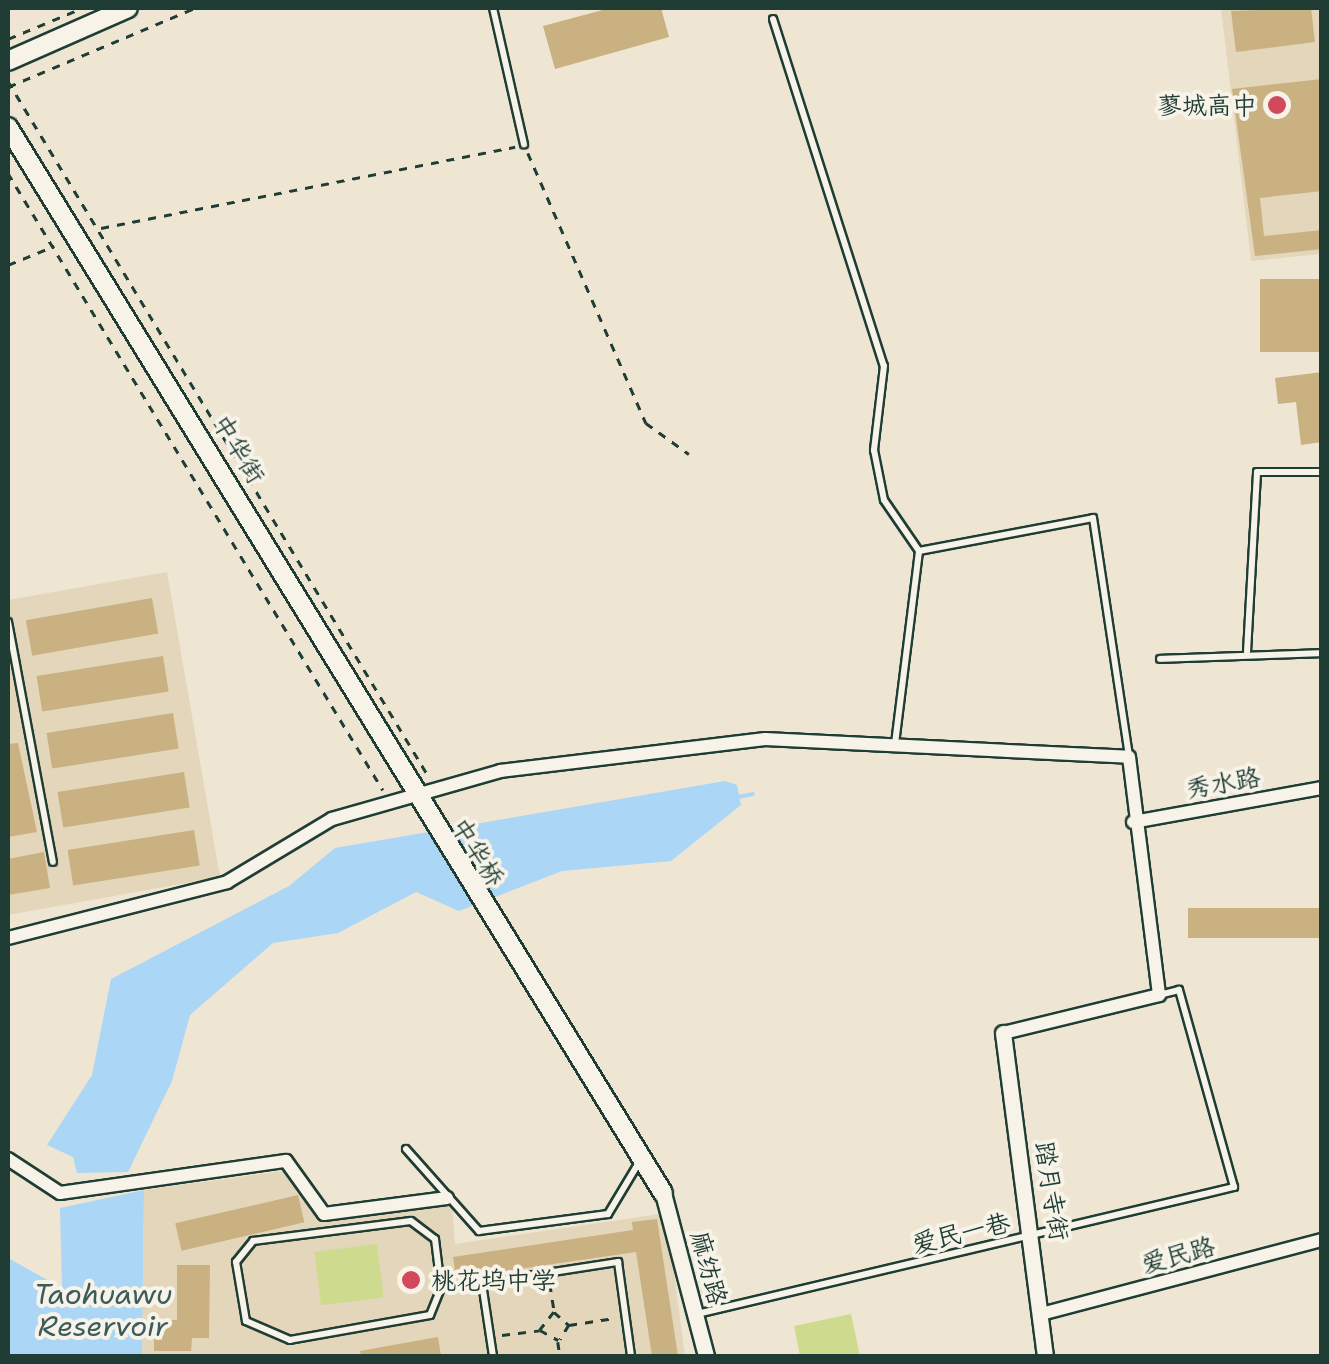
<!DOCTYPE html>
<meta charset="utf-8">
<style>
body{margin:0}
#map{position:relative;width:1329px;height:1364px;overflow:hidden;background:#eee6d3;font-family:"Shantell Sans","LXGW WenKai TC",sans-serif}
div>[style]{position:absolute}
.built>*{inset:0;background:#e3d6ba}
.green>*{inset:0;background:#cedb8e;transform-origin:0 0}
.water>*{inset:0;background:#abd6f6}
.stream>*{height:4px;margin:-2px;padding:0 2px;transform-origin:2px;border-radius:2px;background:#abd6f6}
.building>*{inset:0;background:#c9b181;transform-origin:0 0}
.path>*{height:2.5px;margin-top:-1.25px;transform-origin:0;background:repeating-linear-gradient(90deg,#1f3d34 0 8px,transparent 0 16px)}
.roads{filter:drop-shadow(2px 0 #1f3d34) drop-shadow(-2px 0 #1f3d34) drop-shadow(0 2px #1f3d34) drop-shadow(0 -2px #1f3d34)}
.service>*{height:6px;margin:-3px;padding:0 3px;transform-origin:3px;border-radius:3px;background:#f7f3e8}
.minor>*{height:12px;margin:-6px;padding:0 6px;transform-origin:6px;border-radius:6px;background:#f7f3e8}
.tertiary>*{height:15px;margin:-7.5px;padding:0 7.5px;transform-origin:7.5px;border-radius:7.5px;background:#f7f3e8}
.secondary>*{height:18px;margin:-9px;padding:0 9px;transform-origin:9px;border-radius:9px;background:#f7f3e8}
.dots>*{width:28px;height:28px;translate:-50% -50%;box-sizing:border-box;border:5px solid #f7f3e8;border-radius:50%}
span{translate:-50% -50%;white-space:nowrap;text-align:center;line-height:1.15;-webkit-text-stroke:8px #f7f3e8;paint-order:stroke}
.poi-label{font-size:25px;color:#1f3d34}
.right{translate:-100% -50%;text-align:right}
.left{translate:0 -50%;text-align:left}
.street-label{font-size:25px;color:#1f3d34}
.water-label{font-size:28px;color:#3b5c5b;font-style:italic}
.frame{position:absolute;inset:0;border:10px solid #1f3d34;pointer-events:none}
</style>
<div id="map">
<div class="built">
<i style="clip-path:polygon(1221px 8px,1321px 8px,1321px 254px,1251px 261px)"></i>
<i style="clip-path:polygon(167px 572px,220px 877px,8px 915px,8px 600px)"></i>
<i style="clip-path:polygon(290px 1170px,317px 1221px,452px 1206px,455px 1244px,666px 1213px,685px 1356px,142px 1356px,144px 1190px)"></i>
</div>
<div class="green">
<i style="left:377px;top:1244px;width:54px;height:63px;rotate:83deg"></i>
<i style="clip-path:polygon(851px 1314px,860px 1356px,800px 1356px,794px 1326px)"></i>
</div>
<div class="water">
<i style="clip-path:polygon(725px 781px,737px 785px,741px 805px,671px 861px,562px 871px,459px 911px,416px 892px,338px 933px,273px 943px,190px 1015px,172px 1081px,128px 1172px,77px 1173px,73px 1157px,47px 1145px,92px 1075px,111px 979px,289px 886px,335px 848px)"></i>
<i style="clip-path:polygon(144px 1190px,142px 1355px,196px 1356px,8px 1356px,8px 1258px,62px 1288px,60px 1208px)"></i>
</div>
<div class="stream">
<i style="left:738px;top:797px;width:15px;rotate:-11deg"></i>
</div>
<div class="building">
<i style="clip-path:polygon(610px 8px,661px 8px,669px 37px,555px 69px,543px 26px)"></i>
<i style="clip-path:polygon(1311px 8px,1315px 42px,1236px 52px,1231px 11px)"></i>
<i style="clip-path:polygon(1322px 79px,1322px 191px,1260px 198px,1264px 236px,1322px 230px,1322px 249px,1255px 256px,1232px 89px)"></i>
<i style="left:1322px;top:279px;width:73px;height:62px;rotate:90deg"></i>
<i style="clip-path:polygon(1322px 372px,1322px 442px,1301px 445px,1296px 402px,1278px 404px,1275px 378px)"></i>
<i style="left:152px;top:598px;width:36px;height:128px;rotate:80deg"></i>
<i style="left:163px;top:656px;width:36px;height:128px;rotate:81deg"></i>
<i style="left:173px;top:713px;width:36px;height:128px;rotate:81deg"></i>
<i style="clip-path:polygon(18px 743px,37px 832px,8px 837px,8px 744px)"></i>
<i style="left:184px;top:772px;width:36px;height:128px;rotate:81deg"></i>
<i style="left:194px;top:830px;width:36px;height:128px;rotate:81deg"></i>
<i style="clip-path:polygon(44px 852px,50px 888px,8px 895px,8px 859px)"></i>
<i style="left:1322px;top:908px;width:30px;height:134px;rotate:90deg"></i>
<i style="left:298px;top:1195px;width:28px;height:126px;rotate:77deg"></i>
<i style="clip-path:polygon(657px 1219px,678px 1356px,652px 1356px,636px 1252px,456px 1278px,453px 1257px,633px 1230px,632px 1222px)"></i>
<i style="clip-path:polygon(177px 1265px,210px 1265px,209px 1338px,192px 1338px,191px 1351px,154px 1351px,154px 1320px,177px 1320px)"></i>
<i style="clip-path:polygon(438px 1337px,441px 1356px,361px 1356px,360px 1351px)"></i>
</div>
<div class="path">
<i style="left:8px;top:39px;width:80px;rotate:-22.7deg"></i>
<i style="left:8px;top:81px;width:813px;rotate:58.83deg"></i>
<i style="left:8px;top:87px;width:203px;rotate:-22.9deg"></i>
<i style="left:528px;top:153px;width:295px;rotate:66.4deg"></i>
<i style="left:646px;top:423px;width:53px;rotate:35.8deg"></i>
<i style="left:8px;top:173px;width:722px;rotate:58.71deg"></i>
<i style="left:101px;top:228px;width:422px;rotate:-11.1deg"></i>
<i style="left:8px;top:265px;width:50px;rotate:-22.4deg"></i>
<i style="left:550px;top:1284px;width:26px;rotate:81deg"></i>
<i style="left:554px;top:1312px;width:23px;rotate:128deg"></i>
<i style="left:540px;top:1330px;width:21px;rotate:29deg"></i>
<i style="left:554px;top:1312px;width:20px;rotate:41deg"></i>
<i style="left:569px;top:1325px;width:17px;rotate:121deg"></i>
<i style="left:569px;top:1325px;width:46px;rotate:-8.8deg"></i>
<i style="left:502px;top:1335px;width:38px;rotate:-7deg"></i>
<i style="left:558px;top:1342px;width:14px;rotate:82deg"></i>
</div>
<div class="roads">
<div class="service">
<i style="left:493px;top:8px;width:140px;rotate:77.2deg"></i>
<i style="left:773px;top:19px;width:364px;rotate:72.3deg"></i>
<i style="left:884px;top:366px;width:85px;rotate:96.8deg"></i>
<i style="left:874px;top:450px;width:51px;rotate:78.7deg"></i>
<i style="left:884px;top:500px;width:62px;rotate:55.5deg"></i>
<i style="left:919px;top:551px;width:177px;rotate:-10.7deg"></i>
<i style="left:1093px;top:518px;width:241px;rotate:81.4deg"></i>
<i style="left:8px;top:622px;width:244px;rotate:79.4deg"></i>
<i style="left:1247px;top:652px;width:180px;rotate:-86.8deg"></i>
<i style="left:1257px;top:472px;width:65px"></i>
<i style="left:1160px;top:659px;width:162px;rotate:-2.1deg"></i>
<i style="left:895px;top:744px;width:194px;rotate:-82.9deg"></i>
<i style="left:406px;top:1149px;width:110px;rotate:48.3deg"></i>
<i style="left:479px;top:1231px;width:130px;rotate:-7.5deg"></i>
<i style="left:608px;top:1214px;width:58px;rotate:-59deg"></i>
<i style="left:411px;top:1221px;width:30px;rotate:37deg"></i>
<i style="left:435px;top:1239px;width:49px;rotate:83deg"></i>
<i style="left:441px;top:1288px;width:29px;rotate:112deg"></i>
<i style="left:430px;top:1315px;width:142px;rotate:169.9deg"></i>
<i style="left:290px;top:1340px;width:48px;rotate:-156.6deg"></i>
<i style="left:246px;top:1321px;width:60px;rotate:-99.6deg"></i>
<i style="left:236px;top:1262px;width:27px;rotate:-51deg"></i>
<i style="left:253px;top:1241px;width:159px;rotate:-7.2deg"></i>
<i style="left:441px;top:1288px;width:41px;rotate:-7deg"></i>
<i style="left:697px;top:1314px;width:552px;rotate:-13.31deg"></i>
<i style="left:1234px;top:1187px;width:205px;rotate:-105.6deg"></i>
<i style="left:1179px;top:990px;width:21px;rotate:166deg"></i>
<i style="left:493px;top:1356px;width:74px;rotate:-98.6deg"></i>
<i style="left:482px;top:1283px;width:138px;rotate:-8.8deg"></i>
<i style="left:618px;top:1262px;width:95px;rotate:82.1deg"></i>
</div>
<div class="minor">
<i style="left:1133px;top:822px;width:192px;rotate:-10.2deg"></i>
<i style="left:8px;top:938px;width:226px;rotate:-14.3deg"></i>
<i style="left:227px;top:882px;width:122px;rotate:-31deg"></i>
<i style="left:332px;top:819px;width:175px;rotate:-15.9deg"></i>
<i style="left:500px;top:771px;width:267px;rotate:-6.9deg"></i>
<i style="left:765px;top:739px;width:364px;rotate:2.8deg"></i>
<i style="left:1129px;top:757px;width:240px;rotate:82.8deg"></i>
<i style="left:1159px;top:995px;width:161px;rotate:166.3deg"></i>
<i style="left:8px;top:1159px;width:62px;rotate:33.2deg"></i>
<i style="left:60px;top:1193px;width:228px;rotate:-8.1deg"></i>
<i style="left:286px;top:1161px;width:65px;rotate:54.4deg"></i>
<i style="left:324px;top:1214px;width:124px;rotate:-7.4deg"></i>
<i style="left:1045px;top:1313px;width:286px;rotate:-14.8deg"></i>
</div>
<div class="tertiary">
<i style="left:1003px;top:1033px;width:326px;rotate:82.6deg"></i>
<i style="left:663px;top:1193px;width:169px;rotate:75.2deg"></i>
</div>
<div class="secondary">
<i style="left:8px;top:61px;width:131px;rotate:-23.8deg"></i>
<i style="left:8px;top:127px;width:1251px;rotate:58.43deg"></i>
</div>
</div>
<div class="dots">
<i style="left:1277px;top:105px;background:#d1495b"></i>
<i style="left:411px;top:1280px;background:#d1495b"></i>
</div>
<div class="poi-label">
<span class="right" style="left:1257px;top:105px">蓼城高中</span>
<span class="left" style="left:431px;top:1280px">桃花坞中学</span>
</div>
<div class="street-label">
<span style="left:239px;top:449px;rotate:59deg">中华街</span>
<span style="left:1223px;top:783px;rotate:-10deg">秀水路</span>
<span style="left:478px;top:852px;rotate:58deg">中华桥</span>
<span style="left:1052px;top:1191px;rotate:81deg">踏月寺街</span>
<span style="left:961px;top:1233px;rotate:-13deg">爱民一巷</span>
<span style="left:1178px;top:1255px;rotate:-15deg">爱民路</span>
<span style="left:709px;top:1268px;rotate:75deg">麻纺路</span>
</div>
<div class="water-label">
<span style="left:103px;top:1310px">Taohuawu<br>Reservoir</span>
</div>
<div class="frame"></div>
</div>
